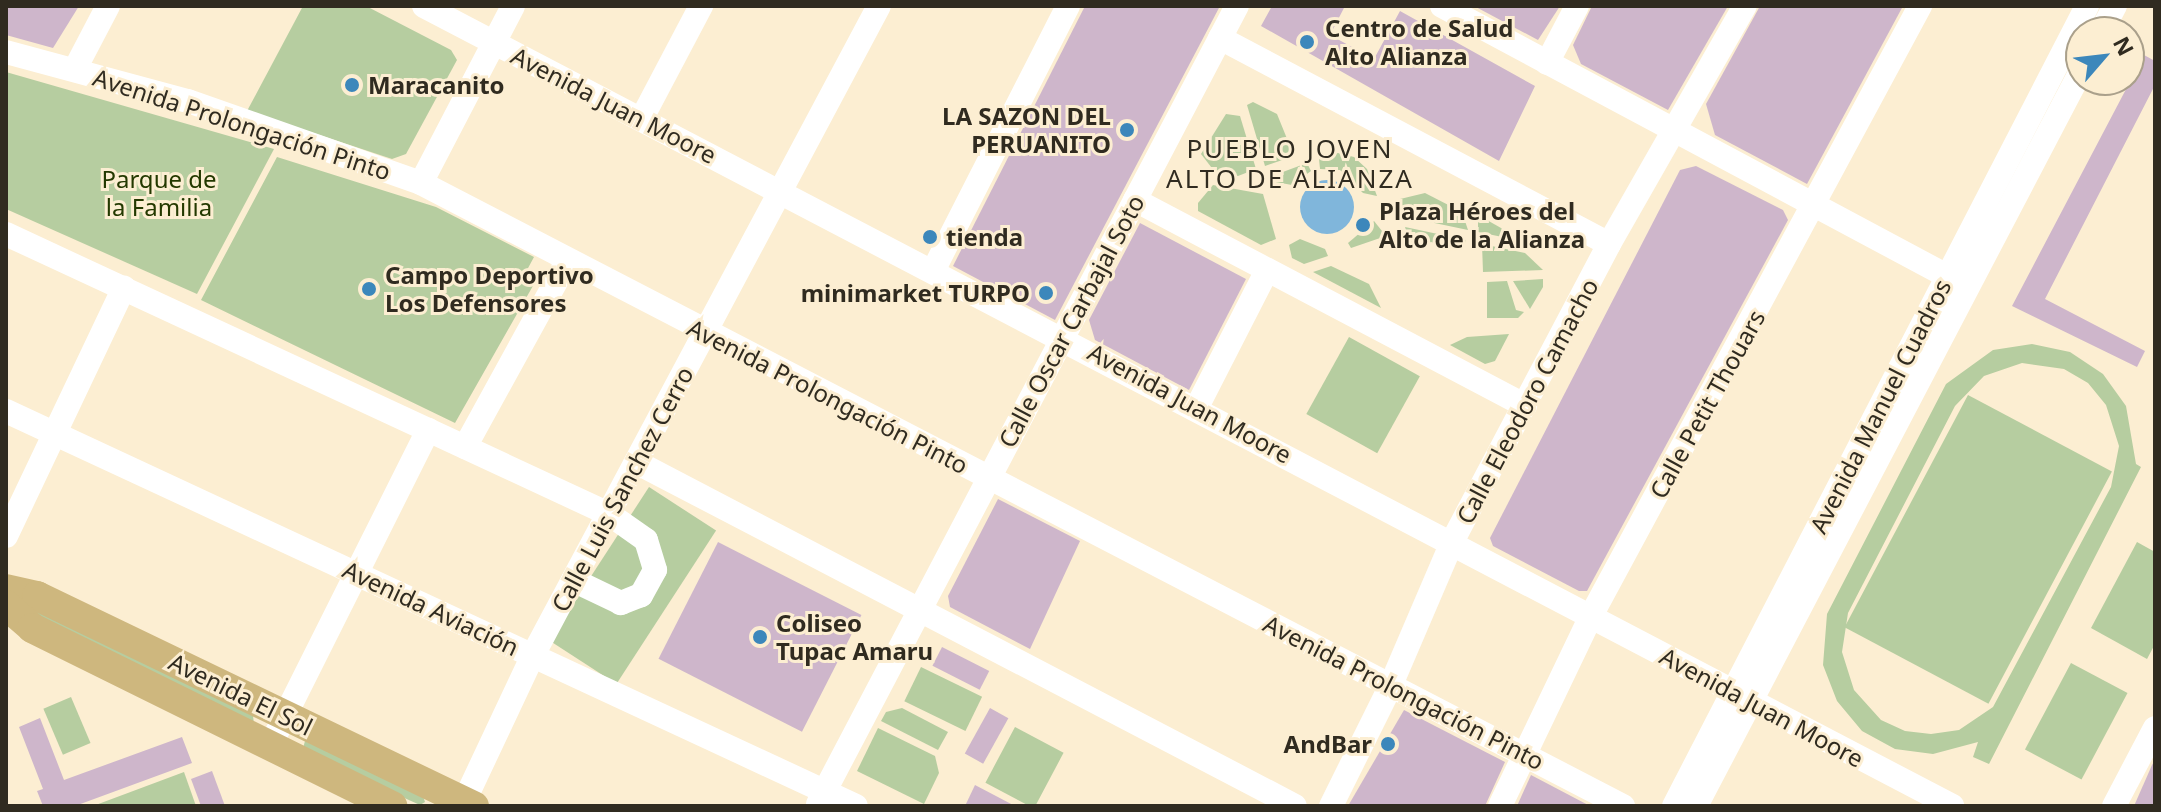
<!DOCTYPE html>
<meta charset="utf-8">
<style>
body{margin:0}
#map{position:relative;width:2161px;height:812px;overflow:hidden;background:#fceed2;font-family:"Noto Sans",sans-serif}
div>[style]{position:absolute}
.green>*{inset:0;background:#b6cda0;transform-origin:0 0}
.water>*{inset:0;background:#80b6db}
.round{border-radius:50%}
.building>*{inset:0;background:#ceb6cb;transform-origin:0 0}
.minor>*{height:24px;margin:-12px;padding:0 12px;transform-origin:12px;border-radius:12px;background:#fff}
.major>*{height:30px;margin:-15px;padding:0 15px;transform-origin:15px;border-radius:15px;background:#ceb77e}
.dots>*{width:22px;height:22px;translate:-50% -50%;box-sizing:border-box;border:4px solid #fceed2;border-radius:50%}
span{translate:-50% -50%;white-space:nowrap;text-align:center;line-height:1.15;-webkit-text-stroke:6px #fceed2;paint-order:stroke}
.poi-label{font-size:24px;color:#302b20;font-weight:700}
.left{translate:0 -50%;text-align:left}
.right{translate:-100% -50%;text-align:right}
.street-label{font-size:24px;color:#302b20}
.park-label{font-size:24px;color:#233900}
.neighbourhood-label{font-size:26px;color:#302b20;letter-spacing:2px}
.frame{position:absolute;inset:0;border:8px solid #302b20;pointer-events:none}
.north{position:absolute;left:2065px;top:16px;width:80px;height:80px;box-sizing:border-box;background:#fceed2;border:2px solid #aaa08b;border-radius:50%;rotate:62deg;font-size:22px;font-weight:700;line-height:32px;text-align:center;color:#302b20}
.north::after{content:'';display:block;margin:auto;width:28px;height:36px;background:#3c87bb;clip-path:polygon(50% 0,100% 100%,50% 72%,0 100%)}
</style>
<div id="map">
<div class="green">
<i style="clip-path:polygon(303px 6px,366px 6px,451px 50px,457px 60px,406px 154px,392px 159px,247px 111px)"></i>
<i style="clip-path:polygon(6px 72px,274px 149px,197px 294px,6px 209px)"></i>
<i style="clip-path:polygon(1253px 102px,1277px 114px,1294px 156px,1265px 166px,1247px 105px)"></i>
<i style="clip-path:polygon(1226px 114px,1240px 116px,1256px 169px,1238px 176px,1215px 172px,1201px 154px)"></i>
<i style="clip-path:polygon(1338px 153px,1354px 157px,1367px 169px,1377px 196px,1363px 193px,1340px 170px,1320px 169px,1319px 159px)"></i>
<i style="clip-path:polygon(277px 157px,436px 207px,534px 257px,527px 270px,538px 277px,455px 423px,201px 300px)"></i>
<i style="clip-path:polygon(1307px 163px,1311px 171px,1292px 185px,1270px 181px,1269px 177px)"></i>
<i style="clip-path:polygon(1213px 185px,1263px 194px,1276px 239px,1261px 245px,1198px 211px,1198px 203px)"></i>
<i style="clip-path:polygon(1425px 193px,1462px 212px,1468px 230px,1401px 216px,1396px 200px)"></i>
<i style="clip-path:polygon(1478px 215px,1517px 237px,1517px 240px,1478px 232px)"></i>
<i style="clip-path:polygon(1374px 221px,1386px 236px,1351px 248px,1348px 243px)"></i>
<i style="clip-path:polygon(1405px 227px,1466px 240px,1463px 249px,1431px 242px,1412px 248px)"></i>
<i style="clip-path:polygon(1300px 239px,1325px 249px,1328px 256px,1304px 264px,1292px 258px,1289px 245px)"></i>
<i style="clip-path:polygon(1482px 244px,1525px 253px,1543px 270px,1483px 272px)"></i>
<i style="clip-path:polygon(1331px 266px,1369px 284px,1381px 308px,1313px 272px)"></i>
<i style="clip-path:polygon(1543px 279px,1543px 287px,1530px 309px,1513px 281px)"></i>
<i style="clip-path:polygon(1507px 281px,1516px 310px,1524px 312px,1518px 318px,1487px 318px,1487px 282px)"></i>
<i style="clip-path:polygon(1509px 334px,1495px 361px,1485px 364px,1450px 345px,1467px 337px)"></i>
<i style="left:1349px;top:337px;width:81px;height:88px;rotate:29deg"></i>
<i style="clip-path:polygon(evenodd,2032px 344px,2070px 352px,2103px 374px,2126px 406px,2136px 464px,2141px 467px,1989px 764px,1973px 757px,1978px 742px,1933px 754px,1895px 749px,1862px 731px,1837px 701px,1823px 665px,1827px 614px,1946px 384px,1993px 350px,2032px 344px,2022px 363px,2064px 369px,2088px 383px,2106px 405px,2119px 446px,2111px 487px,1993px 707px,1959px 730px,1931px 734px,1905px 731px,1881px 720px,1854px 690px,1842px 652px,1848px 613px,1955px 406px,1984px 376px,2022px 363px)"></i>
<i style="left:1968px;top:395px;width:163px;height:263px;rotate:28deg"></i>
<i style="left:649px;top:487px;width:80px;height:183px;rotate:33deg"></i>
<i style="clip-path:polygon(2137px 542px,2155px 552px,2155px 644px,2147px 659px,2091px 628px)"></i>
<i style="clip-path:polygon(26px 601px,253px 716px,254px 724px,22px 611px)"></i>
<i style="left:2071px;top:663px;width:64px;height:98px;rotate:28deg"></i>
<i style="left:921px;top:667px;width:68px;height:38px;rotate:26deg"></i>
<i style="left:71px;top:697px;width:50px;height:30px;rotate:67deg"></i>
<i style="clip-path:polygon(902px 708px,948px 732px,938px 750px,881px 721px,886px 712px)"></i>
<i style="left:1015px;top:727px;width:55px;height:63px;rotate:28deg"></i>
<i style="clip-path:polygon(878px 728px,935px 756px,939px 773px,924px 804px,857px 771px)"></i>
<i style="clip-path:polygon(305px 741px,423px 796px,425px 802px,420px 805px,302px 752px)"></i>
<i style="clip-path:polygon(184px 772px,196px 806px,93px 806px)"></i>
</div>
<div class="water">
<i class="round" style="left:1300px;top:180px;width:54px;height:54px"></i>
</div>
<div class="building">
<i style="clip-path:polygon(6px 6px,79px 6px,53px 48px,6px 35px)"></i>
<i style="clip-path:polygon(1085px 6px,1220px 6px,1055px 320px,953px 266px)"></i>
<i style="clip-path:polygon(1272px 6px,1345px 6px,1330px 35px,1374px 59px,1400px 11px,1535px 86px,1499px 161px,1261px 26px)"></i>
<i style="clip-path:polygon(1474px 6px,1560px 6px,1538px 40px)"></i>
<i style="clip-path:polygon(1592px 6px,1728px 6px,1668px 110px,1581px 64px,1573px 45px)"></i>
<i style="clip-path:polygon(1760px 6px,1903px 6px,1807px 184px,1715px 135px,1706px 104px)"></i>
<i style="clip-path:polygon(2144px 55px,2155px 61px,2155px 85px,2045px 299px,2145px 351px,2137px 367px,2012px 306px)"></i>
<i style="clip-path:polygon(1696px 166px,1783px 210px,1788px 220px,1587px 591px,1579px 591px,1493px 546px,1490px 538px,1680px 170px)"></i>
<i style="clip-path:polygon(1140px 223px,1246px 279px,1189px 390px,1095px 340px,1089px 320px)"></i>
<i style="clip-path:polygon(998px 499px,1080px 541px,1030px 649px,950px 607px,948px 596px)"></i>
<i style="left:718px;top:542px;width:161px;height:131px;rotate:27deg"></i>
<i style="left:942px;top:647px;width:53px;height:21px;rotate:27deg"></i>
<i style="left:990px;top:708px;width:21px;height:52px;rotate:29deg"></i>
<i style="clip-path:polygon(1404px 710px,1505px 762px,1485px 806px,1348px 806px)"></i>
<i style="clip-path:polygon(40px 718px,64px 780px,182px 737px,192px 763px,75px 806px,43px 806px,37px 791px,43px 789px,19px 727px)"></i>
<i style="clip-path:polygon(2155px 760px,2155px 806px,2134px 806px,2152px 765px)"></i>
<i style="clip-path:polygon(212px 771px,225px 806px,201px 806px,191px 779px)"></i>
<i style="clip-path:polygon(1531px 775px,1590px 806px,1517px 806px)"></i>
<i style="clip-path:polygon(975px 785px,1015px 806px,965px 806px)"></i>
</div>
<div class="minor">
<i style="left:424px;top:6px;width:1725px;rotate:27.63deg"></i>
<i style="left:1442px;top:6px;width:590px;rotate:28.13deg"></i>
<i style="left:2101px;top:32px;width:30px;rotate:-62deg"></i>
<i style="left:1220px;top:38px;width:440px;rotate:27.9deg"></i>
<i style="left:6px;top:52px;width:188px;rotate:15.1deg"></i>
<i style="left:188px;top:101px;width:247px;rotate:19.4deg"></i>
<i style="left:421px;top:183px;width:1354px;rotate:27.4deg"></i>
<i style="left:1547px;top:63px;width:64px;rotate:-62.2deg"></i>
<i style="left:75px;top:69px;width:71px;rotate:-62.4deg"></i>
<i style="left:642px;top:118px;width:127px;rotate:-62.2deg"></i>
<i style="left:421px;top:183px;width:199px;rotate:-62.5deg"></i>
<i style="left:1135px;top:200px;width:441px;rotate:27.8deg"></i>
<i style="left:6px;top:234px;width:665px;rotate:24.91deg"></i>
<i style="left:609px;top:514px;width:45px;rotate:35.1deg"></i>
<i style="left:646px;top:540px;width:31px;rotate:73deg"></i>
<i style="left:655px;top:570px;width:29px;rotate:119deg"></i>
<i style="left:641px;top:595px;width:22px;rotate:158deg"></i>
<i style="left:621px;top:603px;width:53px;rotate:-154.4deg"></i>
<i style="left:934px;top:269px;width:295px;rotate:-63deg"></i>
<i style="left:1197px;top:407px;width:154px;rotate:-62.9deg"></i>
<i style="left:6px;top:411px;width:937px;rotate:24.92deg"></i>
<i style="left:465px;top:447px;width:213px;rotate:-61.2deg"></i>
<i style="left:636px;top:462px;width:743px;rotate:27.56deg"></i>
<i style="left:6px;top:536px;width:275px;rotate:-64.6deg"></i>
<i style="left:269px;top:748px;width:356px;rotate:-63.4deg"></i>
<i style="left:818px;top:804px;width:901px;rotate:-62.3deg"></i>
<i style="left:462px;top:806px;width:167px;rotate:-64.8deg"></i>
<i style="left:533px;top:655px;width:735px;rotate:-61.94deg"></i>
<i style="left:1331px;top:806px;width:133px;rotate:-63.6deg"></i>
<i style="left:1390px;top:687px;width:158px;rotate:-66.8deg"></i>
<i style="left:1452px;top:542px;width:337px;rotate:-62.2deg"></i>
<i style="left:1609px;top:244px;width:274px;rotate:-60.3deg"></i>
<i style="left:1500px;top:806px;width:213px;rotate:-64.4deg"></i>
<i style="left:1592px;top:614px;width:691px;rotate:-61.65deg"></i>
<i style="left:1674px;top:806px;width:900px;rotate:-62.69deg"></i>
<i style="left:1696px;top:806px;width:830px;rotate:-62.35deg"></i>
<i style="left:2114px;top:806px;width:88px;rotate:-62.3deg"></i>
</div>
<div class="major">
<i style="left:6px;top:589px;width:32px;rotate:13deg"></i>
<i style="left:37px;top:596px;width:485px;rotate:25.7deg"></i>
<i style="left:6px;top:605px;width:35px;rotate:41deg"></i>
<i style="left:32px;top:628px;width:402px;rotate:26.3deg"></i>
</div>
<div class="dots">
<i style="left:1307px;top:42px;background:#3c87bb"></i>
<i style="left:352px;top:85px;background:#3c87bb"></i>
<i style="left:1127px;top:130px;background:#3c87bb"></i>
<i style="left:1363px;top:225px;background:#3c87bb"></i>
<i style="left:930px;top:237px;background:#3c87bb"></i>
<i style="left:369px;top:289px;background:#3c87bb"></i>
<i style="left:1046px;top:293px;background:#3c87bb"></i>
<i style="left:760px;top:637px;background:#3c87bb"></i>
<i style="left:1388px;top:744px;background:#3c87bb"></i>
</div>
<div class="poi-label">
<span class="left" style="left:1325px;top:42px">Centro de Salud<br>Alto Alianza</span>
<span class="left" style="left:368px;top:85px">Maracanito</span>
<span class="right" style="left:1111px;top:130px">LA SAZON DEL<br>PERUANITO</span>
<span class="left" style="left:1379px;top:225px">Plaza Héroes del<br>Alto de la Alianza</span>
<span class="left" style="left:946px;top:237px">tienda</span>
<span class="left" style="left:385px;top:289px">Campo Deportivo<br>Los Defensores</span>
<span class="right" style="left:1030px;top:293px">minimarket TURPO</span>
<span class="left" style="left:776px;top:637px">Coliseo<br>Tupac Amaru</span>
<span class="right" style="left:1372px;top:744px">AndBar</span>
</div>
<div class="street-label">
<span style="left:614px;top:105px;rotate:27deg">Avenida Juan Moore</span>
<span style="left:242px;top:124px;rotate:18deg">Avenida Prolongación Pinto</span>
<span style="left:1071px;top:321px;rotate:-62deg">Calle Oscar Carbajal Soto</span>
<span style="left:828px;top:396px;rotate:27deg">Avenida Prolongación Pinto</span>
<span style="left:1527px;top:401px;rotate:-62deg">Calle Eleodoro Camacho</span>
<span style="left:1190px;top:403px;rotate:28deg">Avenida Juan Moore</span>
<span style="left:1707px;top:404px;rotate:-61deg">Calle Petit Thouars</span>
<span style="left:1880px;top:406px;rotate:-63deg">Avenida Manuel Cuadros</span>
<span style="left:622px;top:489px;rotate:-62deg">Calle Luis Sanchez Cerro</span>
<span style="left:431px;top:608px;rotate:25deg">Avenida Aviación</span>
<span style="left:1404px;top:692px;rotate:27deg">Avenida Prolongación Pinto</span>
<span style="left:241px;top:694px;rotate:26deg">Avenida El Sol</span>
<span style="left:1762px;top:707px;rotate:28deg">Avenida Juan Moore</span>
</div>
<div class="park-label">
<span style="left:159px;top:193px">Parque de<br>la Familia</span>
</div>
<div class="neighbourhood-label">
<span style="left:1290px;top:164px">PUEBLO JOVEN<br>ALTO DE ALIANZA</span>
</div>
<div class="frame"></div>
<div class="north">N</div>
</div>
